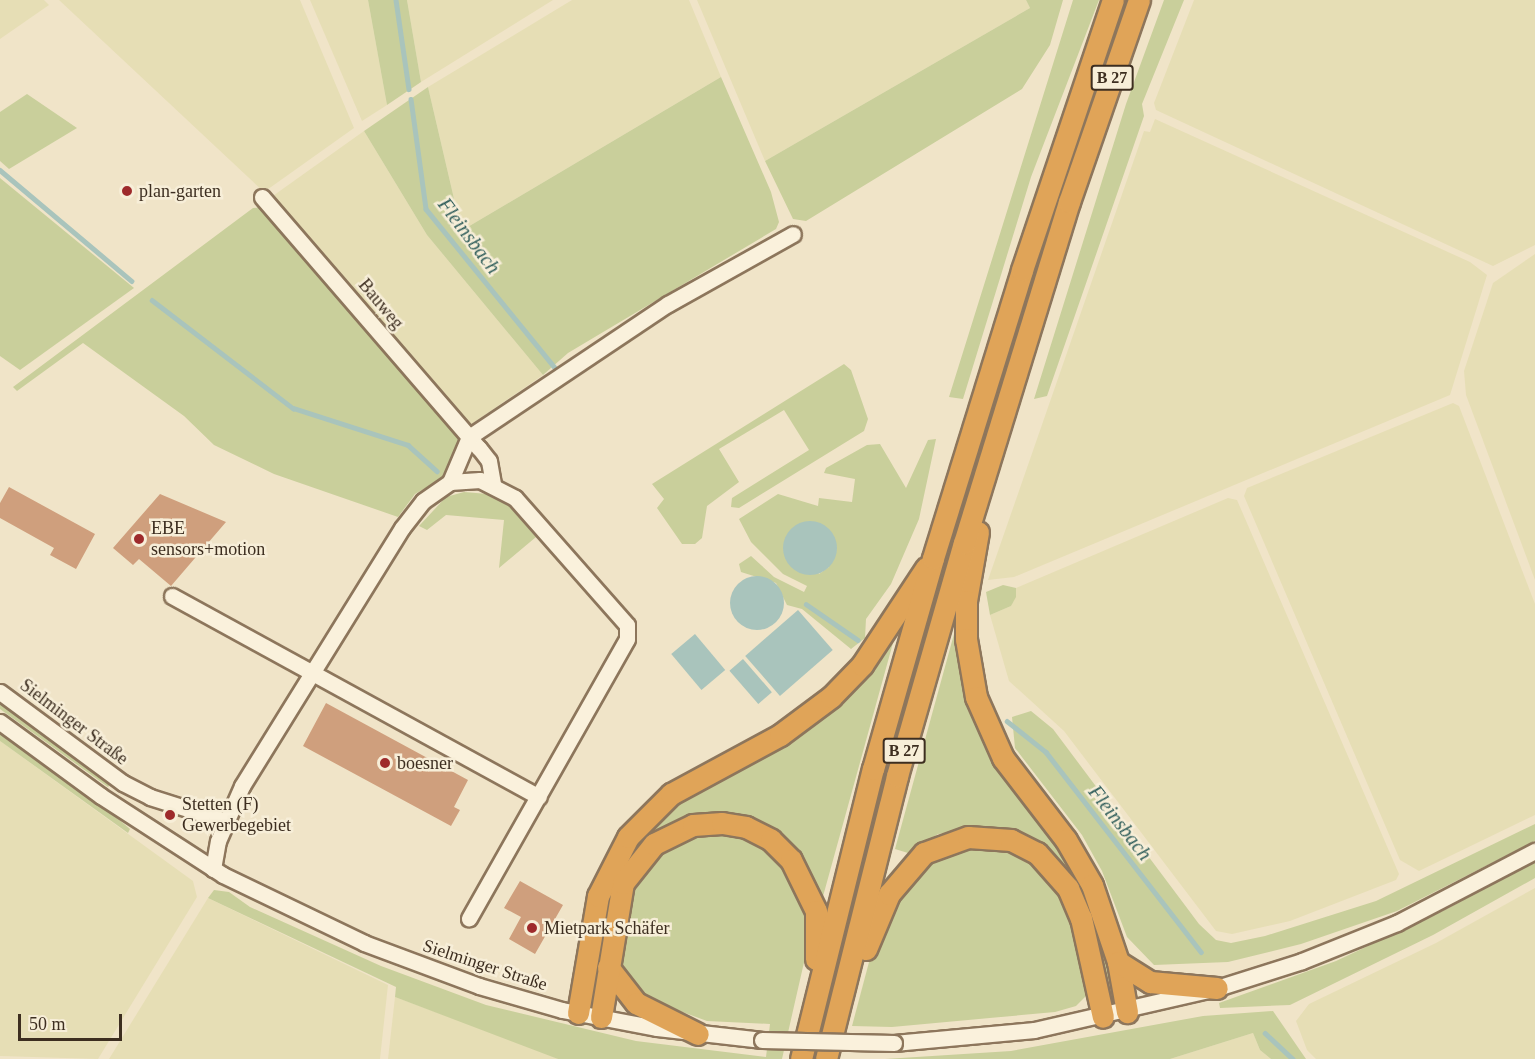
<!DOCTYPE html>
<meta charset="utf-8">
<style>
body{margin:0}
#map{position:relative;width:1535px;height:1059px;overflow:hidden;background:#f0e4c8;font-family:Georgia,serif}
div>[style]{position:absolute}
.farmland>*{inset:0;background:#e6deb5}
.green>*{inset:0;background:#c9cf9b}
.water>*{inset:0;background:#a9c4bc;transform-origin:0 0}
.round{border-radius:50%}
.stream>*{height:4.5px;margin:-2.25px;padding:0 2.25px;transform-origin:2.25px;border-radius:2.25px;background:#a9c4bc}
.building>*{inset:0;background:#cf9f7d}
.roads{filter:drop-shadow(2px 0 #8d765c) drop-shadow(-2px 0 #8d765c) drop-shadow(0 2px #8d765c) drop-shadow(0 -2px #8d765c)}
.minor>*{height:15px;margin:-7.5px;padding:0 7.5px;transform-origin:7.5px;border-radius:7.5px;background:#faf1dc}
.highway>*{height:21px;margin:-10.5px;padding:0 10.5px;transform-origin:10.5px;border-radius:10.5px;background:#e0a458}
.bridges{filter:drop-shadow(2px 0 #8d765c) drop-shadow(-2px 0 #8d765c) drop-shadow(0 2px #8d765c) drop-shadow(0 -2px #8d765c)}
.minor-bridge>*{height:15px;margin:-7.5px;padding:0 7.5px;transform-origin:7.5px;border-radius:7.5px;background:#faf1dc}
.dots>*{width:16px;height:16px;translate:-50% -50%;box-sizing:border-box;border:3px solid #f7eed8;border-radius:50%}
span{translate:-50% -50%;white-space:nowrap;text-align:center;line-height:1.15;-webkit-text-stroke:5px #f7eed8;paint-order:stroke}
.shield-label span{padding:2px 4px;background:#f7eed8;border:2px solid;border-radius:4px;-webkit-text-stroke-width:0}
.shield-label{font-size:16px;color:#3d2e20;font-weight:700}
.poi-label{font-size:18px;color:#3d2e20}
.left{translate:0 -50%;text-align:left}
.street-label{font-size:18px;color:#3d2e20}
.water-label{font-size:20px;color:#2f5d5a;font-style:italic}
.scale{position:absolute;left:18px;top:1014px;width:104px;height:27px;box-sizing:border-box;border:3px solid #3d2e20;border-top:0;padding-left:8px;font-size:18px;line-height:21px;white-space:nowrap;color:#3d2e20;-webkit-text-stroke:4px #f7eed8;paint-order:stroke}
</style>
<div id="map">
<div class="farmland">
<i style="clip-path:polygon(0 0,44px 0,49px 5px,0 39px)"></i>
<i style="clip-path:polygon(59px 0,300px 0,354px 128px,264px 192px)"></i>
<i style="clip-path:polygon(310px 0,368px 0,387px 105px,362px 121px)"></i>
<i style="clip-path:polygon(407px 0,553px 0,421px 82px)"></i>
<i style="clip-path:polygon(572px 0,689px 0,721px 77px,466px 228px,455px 203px,428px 87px)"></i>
<i style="clip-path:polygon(697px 0,1026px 0,1030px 8px,765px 161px)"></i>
<i style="clip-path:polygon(1194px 0,1535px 0,1535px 245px,1493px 266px,1156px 110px,1154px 103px)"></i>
<i style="clip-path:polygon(1155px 119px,1470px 262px,1487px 275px,1450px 395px,1014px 577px,988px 580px,1144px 131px,1150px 132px)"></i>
<i style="clip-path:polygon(364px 131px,427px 235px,543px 375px,470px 425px,270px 198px)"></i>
<i style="clip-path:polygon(1535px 254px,1535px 580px,1466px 395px,1464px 371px,1493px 283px)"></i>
<i style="clip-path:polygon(1453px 403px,1459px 406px,1535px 604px,1535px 815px,1419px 871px,1400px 860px,1244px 496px,1247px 488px)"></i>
<i style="clip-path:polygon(1228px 498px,1237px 500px,1399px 874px,1396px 880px,1290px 921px,1232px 934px,1216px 931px,1064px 731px,1009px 681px,990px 615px,1011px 606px,1016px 588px)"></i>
<i style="clip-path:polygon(0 741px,193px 881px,197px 897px,98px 1059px,0 1056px)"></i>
<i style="clip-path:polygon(1535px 888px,1535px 1059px,1316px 1059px,1307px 1050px,1296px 1021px,1309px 1004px,1436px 943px)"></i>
<i style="clip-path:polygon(208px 898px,388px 985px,380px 1059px,109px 1059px)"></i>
<i style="clip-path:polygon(395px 997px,552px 1055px,558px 1059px,388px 1059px)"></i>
<i style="clip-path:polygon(1253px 1033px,1260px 1050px,1271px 1059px,1170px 1059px)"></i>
</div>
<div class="green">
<i style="clip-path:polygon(368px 0,407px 0,421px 82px,387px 105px)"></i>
<i style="clip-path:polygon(1026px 0,1063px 0,1050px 45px,1022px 89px,806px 221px,793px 219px,765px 161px,1030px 8px)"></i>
<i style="clip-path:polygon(1073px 0,1099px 0,1031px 177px,963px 399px,949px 397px)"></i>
<i style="clip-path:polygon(1164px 0,1184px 0,1142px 104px,1144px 116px,1047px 396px,1034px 399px,1126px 104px)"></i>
<i style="clip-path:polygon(721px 77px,771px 192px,779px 222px,776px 229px,568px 353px,543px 375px,427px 235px,364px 131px,428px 87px,455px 203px,466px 228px)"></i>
<i style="clip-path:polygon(27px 94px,77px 128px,9px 169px,0 161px,0 112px)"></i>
<i style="clip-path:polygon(0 178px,134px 288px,20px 370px,0 356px)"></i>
<i style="clip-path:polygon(264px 207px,463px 435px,441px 479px,415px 494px,398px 517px,274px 474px,214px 445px,184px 416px,83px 343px,17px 391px,13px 387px,253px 208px)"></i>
<i style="clip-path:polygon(844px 364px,851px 370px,868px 419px,864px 431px,739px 508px,731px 507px,732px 498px,809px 450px,784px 410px,719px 449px,739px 482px,707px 506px,702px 538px,695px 544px,682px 544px,657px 508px,664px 499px,652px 484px)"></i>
<i style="clip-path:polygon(evenodd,936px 439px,919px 519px,891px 584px,866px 619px,865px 638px,851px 649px,802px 609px,787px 605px,776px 583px,741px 572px,739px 564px,751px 556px,774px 577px,804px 592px,807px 586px,783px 574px,751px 542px,739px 519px,778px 494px,818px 506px,819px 498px,852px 502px,855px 479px,824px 473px,826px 468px,867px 445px,880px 444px,906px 488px,928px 440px,936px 439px,813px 522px,829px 567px,819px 574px,796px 526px,813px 522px)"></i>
<i style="clip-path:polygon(464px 492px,488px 494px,508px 505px,536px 537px,499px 568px,504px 520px,446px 515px,427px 530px,419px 526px,446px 497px)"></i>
<i style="clip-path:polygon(1003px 585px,1016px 588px,1016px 597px,1011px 606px,990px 615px,986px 592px)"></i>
<i style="clip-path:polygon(896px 632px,822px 900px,806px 864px,773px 831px,727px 814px,683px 818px,648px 837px,627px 860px,592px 995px,601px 906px,649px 820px,751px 756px)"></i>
<i style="clip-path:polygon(954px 634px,969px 705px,992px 756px,1084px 886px,1108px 956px,1111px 996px,1077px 884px,1045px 848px,1021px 834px,996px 827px,938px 834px,908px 853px,895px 849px)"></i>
<i style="clip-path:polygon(0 698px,112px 782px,108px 787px,0 709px)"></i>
<i style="clip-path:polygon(1031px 711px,1053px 729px,1199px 924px,1216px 940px,1231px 943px,1265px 936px,1376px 901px,1535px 824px,1535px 841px,1397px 911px,1301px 944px,1228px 962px,1154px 965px,1127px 937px,1102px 871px,1082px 835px,1015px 748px,1012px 717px)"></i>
<i style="clip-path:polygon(0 729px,84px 790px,130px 829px,128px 833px,0 741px)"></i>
<i style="clip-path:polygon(696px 829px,753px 835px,794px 870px,808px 920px,805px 958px,782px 1059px,558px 1059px,395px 997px,396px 987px,208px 898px,214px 890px,229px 892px,250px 907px,381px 966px,486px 1005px,636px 1041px,766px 1057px,770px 1024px,707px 1021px,647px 999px,628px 983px,619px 964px,625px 896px,651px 853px)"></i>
<i style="clip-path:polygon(972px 841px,1022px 850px,1064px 892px,1090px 982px,1087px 995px,1076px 1006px,1055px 1012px,892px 1027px,852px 1026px,877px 932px,900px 887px,923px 863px)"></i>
<i style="clip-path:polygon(1535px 860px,1535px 878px,1433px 935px,1290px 1005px,1220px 1008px,1219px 1003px,1336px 961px,1449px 908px)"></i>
<i style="clip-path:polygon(1273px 1011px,1306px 1059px,1271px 1059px,1260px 1050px,1253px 1033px,1170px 1059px,885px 1059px,1011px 1051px,1203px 1016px)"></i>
</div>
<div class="water">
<i class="round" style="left:783px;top:521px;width:54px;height:54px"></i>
<i class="round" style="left:730px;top:576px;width:54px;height:54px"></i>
<i style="left:798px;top:610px;width:53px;height:70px;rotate:49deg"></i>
<i style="left:695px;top:634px;width:47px;height:31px;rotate:50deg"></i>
<i style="left:743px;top:659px;width:44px;height:18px;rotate:49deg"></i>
</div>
<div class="stream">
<i style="left:396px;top:0;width:90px;rotate:81.7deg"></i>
<i style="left:411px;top:99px;width:111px;rotate:82.2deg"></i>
<i style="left:426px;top:209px;width:206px;rotate:50.9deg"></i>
<i style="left:0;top:170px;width:172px;rotate:40.1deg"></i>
<i style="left:152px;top:300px;width:178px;rotate:37.5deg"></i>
<i style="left:293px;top:408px;width:121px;rotate:17.8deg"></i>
<i style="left:408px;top:445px;width:39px;rotate:42deg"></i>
<i style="left:806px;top:604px;width:63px;rotate:34.7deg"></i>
<i style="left:1007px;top:721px;width:50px;rotate:38.5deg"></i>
<i style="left:1046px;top:752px;width:253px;rotate:52.2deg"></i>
<i style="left:1265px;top:1033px;width:38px;rotate:43deg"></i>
</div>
<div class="building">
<i style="clip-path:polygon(9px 487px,95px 534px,76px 569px,50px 555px,54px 548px,0 518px,0 503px)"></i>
<i style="clip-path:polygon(160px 494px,226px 522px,171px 586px,139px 559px,133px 565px,113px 548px)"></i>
<i style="clip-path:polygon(326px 703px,468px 780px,454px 807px,460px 810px,451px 826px,303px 746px)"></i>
<i style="clip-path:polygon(520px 881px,563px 905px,535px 954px,509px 939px,521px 917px,504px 908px)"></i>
</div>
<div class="roads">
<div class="minor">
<i style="left:262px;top:197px;width:332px;rotate:49.2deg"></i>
<i style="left:479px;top:448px;width:16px;rotate:52deg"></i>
<i style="left:489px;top:461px;width:23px;rotate:80deg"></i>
<i style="left:469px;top:437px;width:239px;rotate:-33.8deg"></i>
<i style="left:668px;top:304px;width:143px;rotate:-29.2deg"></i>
<i style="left:450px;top:482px;width:30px;rotate:-4deg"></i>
<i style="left:480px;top:480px;width:39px;rotate:27deg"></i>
<i style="left:515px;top:498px;width:169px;rotate:48.6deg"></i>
<i style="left:627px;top:625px;width:14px;rotate:90deg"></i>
<i style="left:627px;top:639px;width:321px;rotate:119.5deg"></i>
<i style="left:172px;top:596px;width:418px;rotate:28.7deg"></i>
<i style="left:0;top:692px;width:153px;rotate:36.5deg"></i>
<i style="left:123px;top:783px;width:30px;rotate:27deg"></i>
<i style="left:150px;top:797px;width:80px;rotate:17.5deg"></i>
<i style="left:0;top:722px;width:125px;rotate:36.2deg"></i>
<i style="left:101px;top:796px;width:145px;rotate:32.9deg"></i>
<i style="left:223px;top:875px;width:157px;rotate:25.7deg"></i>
<i style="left:364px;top:943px;width:123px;rotate:20.5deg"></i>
<i style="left:479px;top:986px;width:86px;rotate:16.1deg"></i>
<i style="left:562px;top:1010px;width:97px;rotate:10.7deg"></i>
<i style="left:657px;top:1028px;width:106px;rotate:6.5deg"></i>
<i style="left:213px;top:869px;width:28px;rotate:-80deg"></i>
<i style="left:218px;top:841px;width:60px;rotate:-66.4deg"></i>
<i style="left:242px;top:786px;width:304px;rotate:-58.2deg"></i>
<i style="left:402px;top:528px;width:34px;rotate:-52deg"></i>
<i style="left:423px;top:501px;width:33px;rotate:-35deg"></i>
<i style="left:450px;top:482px;width:49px;rotate:-67.1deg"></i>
<i style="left:894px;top:1043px;width:141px;rotate:-5.3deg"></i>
<i style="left:1034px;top:1030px;width:188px;rotate:-12.9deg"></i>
<i style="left:1217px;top:988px;width:89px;rotate:-17.6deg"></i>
<i style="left:1302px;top:961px;width:102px;rotate:-21.8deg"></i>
<i style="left:1397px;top:923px;width:156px;rotate:-27.6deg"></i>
</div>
<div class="highway">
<i style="left:978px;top:532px;width:70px;rotate:99.9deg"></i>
<i style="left:966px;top:601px;width:38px;rotate:90deg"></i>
<i style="left:966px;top:639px;width:59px;rotate:80.2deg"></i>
<i style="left:976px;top:697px;width:67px;rotate:66.1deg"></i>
<i style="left:1003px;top:758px;width:103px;rotate:52.5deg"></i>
<i style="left:1066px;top:840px;width:52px;rotate:60deg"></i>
<i style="left:1092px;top:885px;width:81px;rotate:71.3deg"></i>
<i style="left:1118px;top:962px;width:51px;rotate:79.8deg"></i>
<i style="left:866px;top:949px;width:60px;rotate:-67.3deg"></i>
<i style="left:889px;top:894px;width:54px;rotate:-49.5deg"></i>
<i style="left:924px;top:853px;width:47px;rotate:-20deg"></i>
<i style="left:968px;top:837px;width:43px;rotate:4deg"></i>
<i style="left:1011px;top:840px;width:29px;rotate:27deg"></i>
<i style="left:1037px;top:853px;width:47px;rotate:48.5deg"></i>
<i style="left:1068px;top:888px;width:33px;rotate:67deg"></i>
<i style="left:1081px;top:918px;width:101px;rotate:77.5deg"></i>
<i style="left:1118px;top:962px;width:38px;rotate:32deg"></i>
<i style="left:1150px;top:982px;width:67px;rotate:5.1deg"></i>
<i style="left:608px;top:967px;width:46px;rotate:52.1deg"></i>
<i style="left:636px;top:1003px;width:69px;rotate:26.6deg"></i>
<i style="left:578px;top:1013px;width:119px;rotate:-80.3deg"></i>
<i style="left:598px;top:896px;width:66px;rotate:-63deg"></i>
<i style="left:628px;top:837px;width:61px;rotate:-45deg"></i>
<i style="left:671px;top:794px;width:124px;rotate:-28.4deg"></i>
<i style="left:780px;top:735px;width:64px;rotate:-36.7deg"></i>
<i style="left:831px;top:697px;width:45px;rotate:-45.9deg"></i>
<i style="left:862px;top:665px;width:116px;rotate:-56.6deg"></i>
<i style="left:601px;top:1017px;width:136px;rotate:-80.7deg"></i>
<i style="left:623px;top:883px;width:50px;rotate:-51.5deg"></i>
<i style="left:654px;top:844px;width:43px;rotate:-26deg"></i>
<i style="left:693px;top:825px;width:29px;rotate:-4deg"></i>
<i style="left:722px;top:823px;width:24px;rotate:9deg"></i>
<i style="left:746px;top:827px;width:28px;rotate:27deg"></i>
<i style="left:771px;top:840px;width:28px;rotate:45deg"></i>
<i style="left:791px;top:860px;width:57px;rotate:63.9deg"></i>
<i style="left:816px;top:911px;width:48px;rotate:90deg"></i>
<i style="left:801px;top:1059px;width:299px;rotate:-76.1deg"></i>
<i style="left:873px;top:769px;width:219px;rotate:-74.1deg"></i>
<i style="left:933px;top:558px;width:301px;rotate:-72.8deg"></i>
<i style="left:1022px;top:270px;width:285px;rotate:-71.4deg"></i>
<i style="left:826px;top:1059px;width:292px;rotate:-75.9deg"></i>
<i style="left:897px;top:776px;width:242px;rotate:-74deg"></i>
<i style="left:964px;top:543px;width:357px;rotate:-72.9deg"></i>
<i style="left:1069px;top:202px;width:214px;rotate:-70.9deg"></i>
</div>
</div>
<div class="bridges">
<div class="minor-bridge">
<i style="left:762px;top:1040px;width:132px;rotate:1.3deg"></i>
</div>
</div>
<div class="dots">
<i style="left:127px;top:191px;background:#9e2a2b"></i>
<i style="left:139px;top:539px;background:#9e2a2b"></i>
<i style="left:385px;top:763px;background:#9e2a2b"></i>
<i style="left:170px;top:815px;background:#9e2a2b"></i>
<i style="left:532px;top:928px;background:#9e2a2b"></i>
</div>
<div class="shield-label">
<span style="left:1112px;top:78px">B 27</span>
<span style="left:904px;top:751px">B 27</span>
</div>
<div class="poi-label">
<span class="left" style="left:139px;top:191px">plan-garten</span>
<span class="left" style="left:151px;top:539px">EBE<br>sensors+motion</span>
<span class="left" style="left:397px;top:763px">boesner</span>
<span class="left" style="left:182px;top:815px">Stetten (F)<br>Gewerbegebiet</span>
<span class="left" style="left:544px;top:928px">Mietpark Schäfer</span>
</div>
<div class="street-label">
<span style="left:381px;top:304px;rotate:50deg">Bauweg</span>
<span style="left:74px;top:722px;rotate:37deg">Sielminger Straße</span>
<span style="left:485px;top:965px;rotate:18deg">Sielminger Straße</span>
</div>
<div class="water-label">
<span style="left:469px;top:236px;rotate:53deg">Fleinsbach</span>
<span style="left:1120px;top:823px;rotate:52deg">Fleinsbach</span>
</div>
<div class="scale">50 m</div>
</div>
